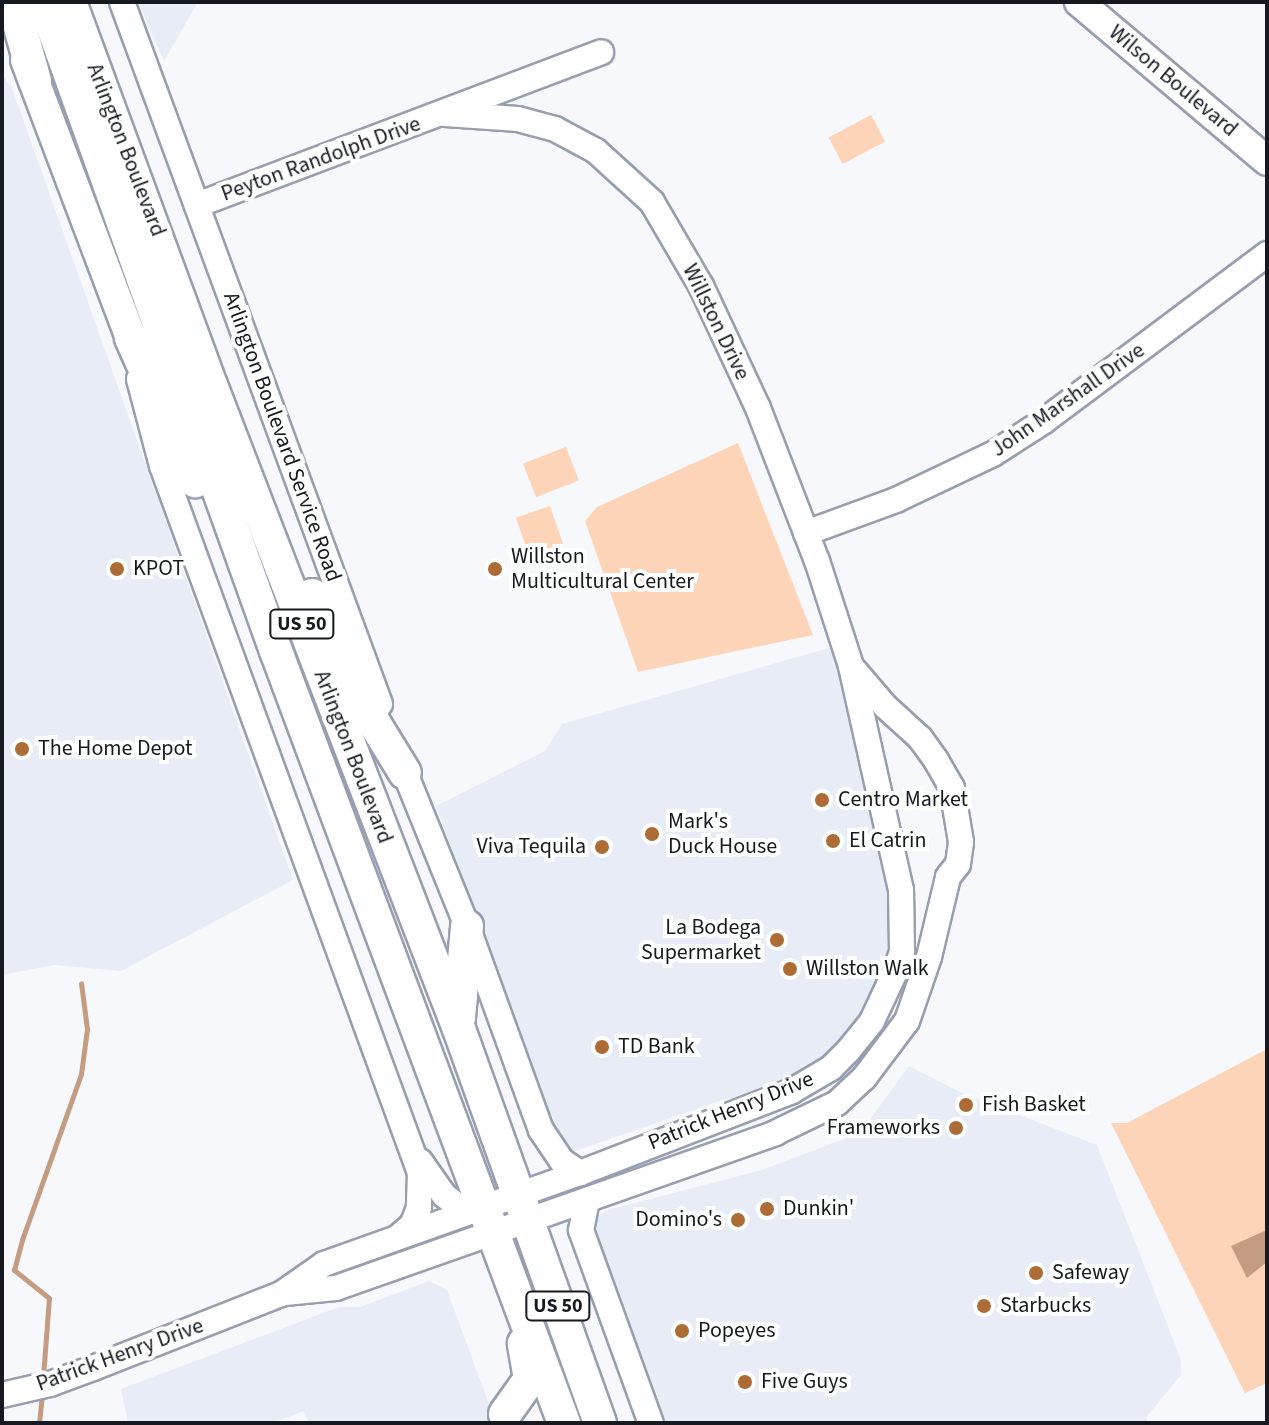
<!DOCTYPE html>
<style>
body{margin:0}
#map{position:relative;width:1269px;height:1425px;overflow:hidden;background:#f6f8fc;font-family:"Source Sans 3",sans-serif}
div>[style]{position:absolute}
.built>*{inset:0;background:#e7ecf6}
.green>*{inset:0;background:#fdd4b7;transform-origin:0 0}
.water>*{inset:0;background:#c39c81}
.stream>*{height:5px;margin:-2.5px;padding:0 2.5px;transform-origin:2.5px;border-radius:2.5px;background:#c39c81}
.roads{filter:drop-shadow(2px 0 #969eb0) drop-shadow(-2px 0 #969eb0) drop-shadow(0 2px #969eb0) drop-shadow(0 -2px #969eb0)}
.tertiary>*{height:24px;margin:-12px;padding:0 12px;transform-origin:12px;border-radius:12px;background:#fff}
.secondary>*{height:28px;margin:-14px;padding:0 14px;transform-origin:14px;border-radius:14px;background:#fff}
.primary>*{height:30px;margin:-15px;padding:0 15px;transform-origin:15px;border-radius:15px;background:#fff}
.trunk>*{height:32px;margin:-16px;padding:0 16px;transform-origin:16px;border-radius:16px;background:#fff}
.dots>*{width:22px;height:22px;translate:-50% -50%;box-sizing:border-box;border:4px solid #fff;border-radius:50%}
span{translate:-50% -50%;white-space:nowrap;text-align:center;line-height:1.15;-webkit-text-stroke:8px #fff;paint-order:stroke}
.shield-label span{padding:2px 6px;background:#fff;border:2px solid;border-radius:6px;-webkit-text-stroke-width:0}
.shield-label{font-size:20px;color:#161920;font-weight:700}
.street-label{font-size:22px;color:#161920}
.poi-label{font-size:22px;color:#161920}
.left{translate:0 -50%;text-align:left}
.right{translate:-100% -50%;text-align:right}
.frame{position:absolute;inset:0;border:4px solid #161920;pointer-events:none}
</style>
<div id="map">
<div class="built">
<i style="clip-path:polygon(138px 2px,198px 2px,164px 61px)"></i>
<i style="clip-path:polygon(2px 74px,12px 88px,293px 880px,121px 971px,54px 965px,2px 975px)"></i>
<i style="clip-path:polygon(832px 647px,856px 729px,893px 899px,889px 953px,872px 995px,853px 1027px,828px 1054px,799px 1074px,761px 1092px,722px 1100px,564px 1155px,436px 806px,545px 751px,562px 724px)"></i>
<i style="clip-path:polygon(909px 1066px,958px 1091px,1097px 1145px,1180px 1357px,1181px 1375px,1147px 1416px,1146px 1423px,660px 1423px,590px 1220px,608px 1210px,762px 1170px,860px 1133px)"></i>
<i style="clip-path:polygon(429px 1281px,447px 1290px,496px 1423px,309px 1423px,304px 1411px,272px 1423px,128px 1423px,121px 1389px,339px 1307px,360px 1307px)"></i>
</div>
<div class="green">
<i style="left:871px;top:115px;width:30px;height:48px;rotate:62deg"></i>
<i style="clip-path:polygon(738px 443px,813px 635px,638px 672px,585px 521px,597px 507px)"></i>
<i style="left:566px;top:447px;width:36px;height:46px;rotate:69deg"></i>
<i style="left:550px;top:506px;width:40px;height:36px;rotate:71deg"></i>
<i style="clip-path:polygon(1267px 1049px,1267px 1383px,1245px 1393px,1111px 1123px,1127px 1123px)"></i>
</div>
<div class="water">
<i style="clip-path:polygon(1267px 1230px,1267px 1262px,1247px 1278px,1231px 1246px)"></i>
</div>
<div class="stream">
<i style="left:43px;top:1377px;width:79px;rotate:-85.7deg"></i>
<i style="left:49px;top:1298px;width:45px;rotate:-141.3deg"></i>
<i style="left:14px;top:1270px;width:34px;rotate:-75deg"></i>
<i style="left:23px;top:1237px;width:173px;rotate:-70.4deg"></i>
<i style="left:81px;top:1074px;width:45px;rotate:-82.4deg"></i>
<i style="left:87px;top:1029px;width:46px;rotate:-97.4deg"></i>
<i style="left:39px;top:1423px;width:28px;rotate:-84deg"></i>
</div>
<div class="roads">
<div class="tertiary">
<i style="left:122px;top:2px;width:748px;rotate:69.82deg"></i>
<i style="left:197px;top:205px;width:432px;rotate:-20.7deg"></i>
<i style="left:139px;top:379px;width:90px;rotate:75.2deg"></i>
<i style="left:162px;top:466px;width:753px;rotate:69.95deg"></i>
<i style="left:420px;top:1173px;width:35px;rotate:92deg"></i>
<i style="left:419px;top:1208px;width:18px;rotate:112deg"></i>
<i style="left:412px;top:1225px;width:18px;rotate:139deg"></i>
<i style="left:806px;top:533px;width:96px;rotate:-20.1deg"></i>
<i style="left:896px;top:500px;width:107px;rotate:-25.4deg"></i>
<i style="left:993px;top:454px;width:61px;rotate:-32.9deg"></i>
<i style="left:1044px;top:421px;width:279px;rotate:-36.8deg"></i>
<i style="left:399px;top:758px;width:190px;rotate:68deg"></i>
<i style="left:470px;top:934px;width:208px;rotate:70.1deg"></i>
<i style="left:541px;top:1130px;width:37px;rotate:56deg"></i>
<i style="left:562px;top:1161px;width:22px;rotate:34deg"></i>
<i style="left:420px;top:1161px;width:42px;rotate:54.8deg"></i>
<i style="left:444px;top:1195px;width:28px;rotate:39deg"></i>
<i style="left:587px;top:1200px;width:31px;rotate:101deg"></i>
<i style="left:581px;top:1230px;width:205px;rotate:70.1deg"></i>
<i style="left:285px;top:1293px;width:51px;rotate:-5.6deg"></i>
<i style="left:336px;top:1288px;width:466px;rotate:-19.4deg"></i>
<i style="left:775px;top:1133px;width:69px;rotate:-25.8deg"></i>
<i style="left:837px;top:1103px;width:37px;rotate:-43deg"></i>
<i style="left:864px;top:1078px;width:71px;rotate:-53deg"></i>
<i style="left:907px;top:1021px;width:68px;rotate:-71deg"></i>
<i style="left:929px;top:957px;width:82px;rotate:-76.6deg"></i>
<i style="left:948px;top:877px;width:16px;rotate:-52deg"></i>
<i style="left:958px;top:864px;width:22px;rotate:-82deg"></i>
<i style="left:961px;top:842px;width:55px;rotate:-99.5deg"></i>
<i style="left:952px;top:788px;width:32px;rotate:-120deg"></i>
<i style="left:936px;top:760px;width:27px;rotate:-126deg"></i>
<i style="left:920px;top:738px;width:47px;rotate:-137.6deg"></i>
<i style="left:885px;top:706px;width:46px;rotate:-130.6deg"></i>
<i style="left:2px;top:1395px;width:49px;rotate:-12.9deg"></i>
<i style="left:50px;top:1384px;width:46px;rotate:-20.4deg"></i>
<i style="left:93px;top:1368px;width:202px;rotate:-21.5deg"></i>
<i style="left:281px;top:1294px;width:52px;rotate:-34.9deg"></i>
<i style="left:324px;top:1264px;width:272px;rotate:-19.6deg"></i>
<i style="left:580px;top:1173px;width:227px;rotate:-21.1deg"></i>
<i style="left:792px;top:1091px;width:45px;rotate:-30.5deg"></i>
<i style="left:831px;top:1068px;width:24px;rotate:-45deg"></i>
<i style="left:848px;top:1051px;width:38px;rotate:-51deg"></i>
<i style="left:872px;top:1021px;width:52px;rotate:-64.9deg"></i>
<i style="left:894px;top:974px;width:23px;rotate:-70deg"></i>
<i style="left:902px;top:952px;width:62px;rotate:-90.9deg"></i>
<i style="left:901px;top:890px;width:230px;rotate:-102.6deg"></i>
<i style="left:851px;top:666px;width:110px;rotate:-107.9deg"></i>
<i style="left:817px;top:561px;width:164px;rotate:-111.1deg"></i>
<i style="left:758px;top:408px;width:135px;rotate:-115deg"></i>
<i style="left:701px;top:286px;width:97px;rotate:-120.3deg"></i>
<i style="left:652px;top:202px;width:76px;rotate:-137.7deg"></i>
<i style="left:596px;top:151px;width:47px;rotate:-151.8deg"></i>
<i style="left:555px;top:129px;width:38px;rotate:-165deg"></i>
<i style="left:518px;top:119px;width:73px;rotate:-176.1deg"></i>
</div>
<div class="secondary">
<i style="left:1079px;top:2px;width:246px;rotate:40.2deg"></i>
</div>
<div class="primary">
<i style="left:26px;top:60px;width:297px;rotate:69.3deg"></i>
</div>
<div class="trunk">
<i style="left:13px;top:2px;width:82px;rotate:74.4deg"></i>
<i style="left:44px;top:2px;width:689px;rotate:70.33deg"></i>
<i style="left:276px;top:651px;width:824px;rotate:69.54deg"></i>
<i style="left:70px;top:2px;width:408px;rotate:69.8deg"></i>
<i style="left:211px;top:385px;width:690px;rotate:68.94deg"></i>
<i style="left:459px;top:1029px;width:418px;rotate:70.3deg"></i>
<i style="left:131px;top:338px;width:157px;rotate:65.9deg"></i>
<i style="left:312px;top:595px;width:144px;rotate:64deg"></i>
<i style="left:375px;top:724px;width:57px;rotate:58.5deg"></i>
<i style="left:459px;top:1018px;width:92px;rotate:-85deg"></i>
<i style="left:505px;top:1414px;width:43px;rotate:-54.5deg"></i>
<i style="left:530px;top:1379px;width:36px;rotate:-100deg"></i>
</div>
</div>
<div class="dots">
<i style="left:117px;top:569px;background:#ad6b36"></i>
<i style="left:495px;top:569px;background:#ad6b36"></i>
<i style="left:22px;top:749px;background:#ad6b36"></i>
<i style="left:822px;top:800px;background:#ad6b36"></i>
<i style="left:652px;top:834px;background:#ad6b36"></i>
<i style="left:833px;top:841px;background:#ad6b36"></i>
<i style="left:602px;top:847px;background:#ad6b36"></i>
<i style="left:777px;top:940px;background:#ad6b36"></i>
<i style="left:790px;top:969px;background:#ad6b36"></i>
<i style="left:602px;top:1047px;background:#ad6b36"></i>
<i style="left:966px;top:1105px;background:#ad6b36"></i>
<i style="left:956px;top:1128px;background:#ad6b36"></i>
<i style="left:767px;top:1209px;background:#ad6b36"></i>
<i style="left:738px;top:1220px;background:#ad6b36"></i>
<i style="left:1036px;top:1273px;background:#ad6b36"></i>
<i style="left:984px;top:1306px;background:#ad6b36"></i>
<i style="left:682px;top:1331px;background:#ad6b36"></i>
<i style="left:745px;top:1382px;background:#ad6b36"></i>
</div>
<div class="shield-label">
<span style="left:302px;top:624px">US 50</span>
<span style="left:558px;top:1306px">US 50</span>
</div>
<div class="street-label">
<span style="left:1173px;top:81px;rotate:40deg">Wilson Boulevard</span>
<span style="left:126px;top:150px;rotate:69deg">Arlington Boulevard</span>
<span style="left:321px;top:159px;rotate:-20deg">Peyton Randolph Drive</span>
<span style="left:716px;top:322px;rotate:64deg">Willston Drive</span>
<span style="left:1068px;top:400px;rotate:-35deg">John Marshall Drive</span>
<span style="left:282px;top:437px;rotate:70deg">Arlington Boulevard Service Road</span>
<span style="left:353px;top:757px;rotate:69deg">Arlington Boulevard</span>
<span style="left:731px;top:1111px;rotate:-22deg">Patrick Henry Drive</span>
<span style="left:120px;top:1355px;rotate:-20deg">Patrick Henry Drive</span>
</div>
<div class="poi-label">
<span class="left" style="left:511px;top:569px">Willston<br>Multicultural Center</span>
<span class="left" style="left:133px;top:569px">KPOT</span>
<span class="left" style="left:38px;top:749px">The Home Depot</span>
<span class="left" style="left:838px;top:800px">Centro Market</span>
<span class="left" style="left:668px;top:834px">Mark's<br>Duck House</span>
<span class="left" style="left:849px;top:841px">El Catrin</span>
<span class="right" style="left:586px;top:847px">Viva Tequila</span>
<span class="right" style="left:761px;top:940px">La Bodega<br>Supermarket</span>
<span class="left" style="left:806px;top:969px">Willston Walk</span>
<span class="left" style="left:618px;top:1047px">TD Bank</span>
<span class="left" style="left:982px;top:1105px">Fish Basket</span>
<span class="right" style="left:940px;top:1128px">Frameworks</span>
<span class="left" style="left:783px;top:1209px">Dunkin'</span>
<span class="right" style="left:722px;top:1220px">Domino's</span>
<span class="left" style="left:1052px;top:1273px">Safeway</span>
<span class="left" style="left:1000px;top:1306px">Starbucks</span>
<span class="left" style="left:698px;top:1331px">Popeyes</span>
<span class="left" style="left:761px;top:1382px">Five Guys</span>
</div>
<div class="frame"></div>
</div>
